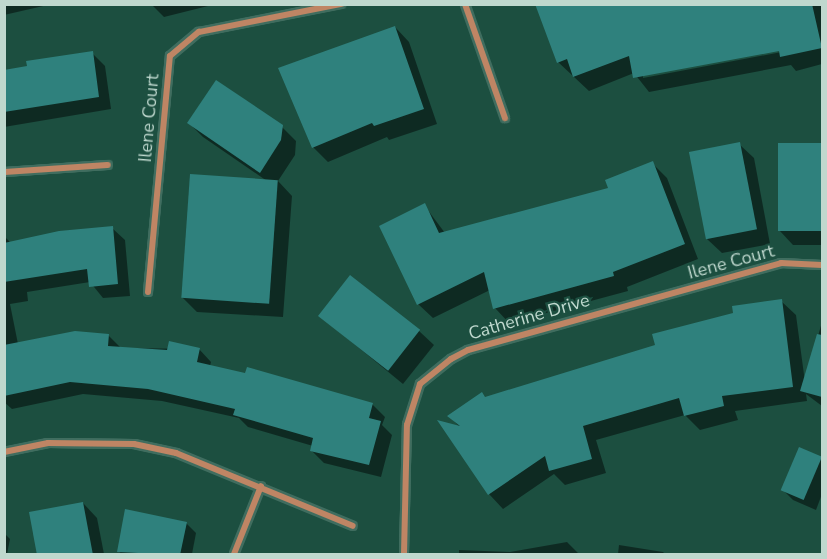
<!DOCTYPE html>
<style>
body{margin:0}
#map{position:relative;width:827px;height:559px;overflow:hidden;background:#1c4f40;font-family:"Nunito Sans",sans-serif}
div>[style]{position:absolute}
.shadow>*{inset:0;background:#0007}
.building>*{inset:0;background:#2f817d;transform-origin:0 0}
.roads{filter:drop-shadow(2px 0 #406d5f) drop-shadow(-2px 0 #406d5f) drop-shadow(0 2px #406d5f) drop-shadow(0 -2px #406d5f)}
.minor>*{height:6px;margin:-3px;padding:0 3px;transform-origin:3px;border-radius:3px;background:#bf8564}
span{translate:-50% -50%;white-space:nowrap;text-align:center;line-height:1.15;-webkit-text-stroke:4.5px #1c4f40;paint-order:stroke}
.street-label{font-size:18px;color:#bfd8ce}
.frame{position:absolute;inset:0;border:6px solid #bfd8ce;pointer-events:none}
</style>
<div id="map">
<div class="shadow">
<i style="clip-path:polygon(4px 4px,52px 4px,4px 15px)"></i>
<i style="clip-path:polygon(151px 4px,216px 4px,164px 17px)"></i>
<i style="clip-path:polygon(evenodd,549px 4px,822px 4px,822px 64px,796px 71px,791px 65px,649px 92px,634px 73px,589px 91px,558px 62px,538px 9px,549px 4px,786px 48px,787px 51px,643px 78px,643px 75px,786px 48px)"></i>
<i style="clip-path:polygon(395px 27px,409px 42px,437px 124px,389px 140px,387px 137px,328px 162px,313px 147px,280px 68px)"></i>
<i style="clip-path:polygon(92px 53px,105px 66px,111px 109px,4px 127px,4px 72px)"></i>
<i style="clip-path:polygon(189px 123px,282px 127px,296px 141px,295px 155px,278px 181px,292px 196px,283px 317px,197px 312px,182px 297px,267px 181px,203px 137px)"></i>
<i style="clip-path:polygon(739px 144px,754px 158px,770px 244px,722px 253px,707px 239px)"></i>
<i style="clip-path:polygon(779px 144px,822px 145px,822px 245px,793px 245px,779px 230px)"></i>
<i style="clip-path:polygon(652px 163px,667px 178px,698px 259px,627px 287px,628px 291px,509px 323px,495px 308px,490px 290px,433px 318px,418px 304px,424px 205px,445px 233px,610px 189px)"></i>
<i style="clip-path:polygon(112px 228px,125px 240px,130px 296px,103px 298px,90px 282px,27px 292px,28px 301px,10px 304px,18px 344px,108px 335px,121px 348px,199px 349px,211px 362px,210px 366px,372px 404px,385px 417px,382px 425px,392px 435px,381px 477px,324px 463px,311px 450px,313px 446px,248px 427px,239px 418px,162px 401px,83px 394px,12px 409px,4px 402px,4px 236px,11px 243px)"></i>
<i style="clip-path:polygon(781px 301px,796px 315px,805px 382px,822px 322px,822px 406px,806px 394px,807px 401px,735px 411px,738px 420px,700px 430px,685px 415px,596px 440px,606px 473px,565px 485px,554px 474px,503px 509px,489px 494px,461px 428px,449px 416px,486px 399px,657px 346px)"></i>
<i style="clip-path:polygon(320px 316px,419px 331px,434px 345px,403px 384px)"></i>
<i style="clip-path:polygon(800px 449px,822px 459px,822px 494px,816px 510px,793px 500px,783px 490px)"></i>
<i style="clip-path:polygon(83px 503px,97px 518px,104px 554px,39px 554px)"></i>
<i style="clip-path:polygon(186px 523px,196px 533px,192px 554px,122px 554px,118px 551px)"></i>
<i style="clip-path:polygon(4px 533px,10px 539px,7px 554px,4px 554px)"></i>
<i style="clip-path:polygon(567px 542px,579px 554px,459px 554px,459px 550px,510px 552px)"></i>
<i style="clip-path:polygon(619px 545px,663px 552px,665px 554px,618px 554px)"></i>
</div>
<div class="building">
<i style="clip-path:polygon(535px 4px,812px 4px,822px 48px,780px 57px,779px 51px,633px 78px,629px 56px,573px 77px,567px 59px,557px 63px)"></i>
<i style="clip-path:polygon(395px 26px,424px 109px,374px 126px,372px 123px,312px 148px,278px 68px)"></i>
<i style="clip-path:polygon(93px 51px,99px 97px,4px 112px,4px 70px,27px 66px,26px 61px)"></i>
<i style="clip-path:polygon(216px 80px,283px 125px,281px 140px,260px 173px,187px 123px)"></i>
<i style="left:740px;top:142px;width:89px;height:52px;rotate:79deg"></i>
<i style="left:778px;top:143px;width:44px;height:88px"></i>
<i style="clip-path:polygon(653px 161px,685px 244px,613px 272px,614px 276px,493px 309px,484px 272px,417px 305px,379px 226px,425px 203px,439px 233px,608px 188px,605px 180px)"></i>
<i style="left:190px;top:174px;width:88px;height:124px;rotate:4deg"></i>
<i style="clip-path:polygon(113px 226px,118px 284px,89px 287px,87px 269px,4px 282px,4px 243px,59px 231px)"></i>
<i style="left:350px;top:275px;width:89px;height:52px;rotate:38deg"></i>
<i style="clip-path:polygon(782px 299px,793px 387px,722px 396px,724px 406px,684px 416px,679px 398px,583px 426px,592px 459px,549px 471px,545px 456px,488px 495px,437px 420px,460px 426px,447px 416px,482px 392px,485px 397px,655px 345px,652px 334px,733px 313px,732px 306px)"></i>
<i style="clip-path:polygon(75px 331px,109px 334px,108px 346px,167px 350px,169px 341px,200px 348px,197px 362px,245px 373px,247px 367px,373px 403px,369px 418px,381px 421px,369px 465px,310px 451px,313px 438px,233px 415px,235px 409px,148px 389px,70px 382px,4px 396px,4px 345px)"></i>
<i style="clip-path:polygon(817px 334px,822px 335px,822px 397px,800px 391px)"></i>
<i style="left:799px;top:447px;width:25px;height:47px;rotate:23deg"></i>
<i style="clip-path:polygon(83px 502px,93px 555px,37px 555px,29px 512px)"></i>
<i style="clip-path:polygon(125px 509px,187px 522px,180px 555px,117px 552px)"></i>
</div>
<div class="roads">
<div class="minor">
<i style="left:465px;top:4px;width:121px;rotate:70.7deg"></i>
<i style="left:4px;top:172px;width:104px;rotate:-3.9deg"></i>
<i style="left:148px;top:292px;width:237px;rotate:-84.7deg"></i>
<i style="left:170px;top:56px;width:38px;rotate:-40deg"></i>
<i style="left:199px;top:32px;width:145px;rotate:-11.2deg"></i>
<i style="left:4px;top:452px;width:45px;rotate:-11.6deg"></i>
<i style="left:48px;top:443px;width:86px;rotate:0.7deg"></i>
<i style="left:134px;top:444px;width:43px;rotate:12.1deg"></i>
<i style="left:176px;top:453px;width:191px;rotate:22.4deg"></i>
<i style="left:234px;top:554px;width:73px;rotate:-68.3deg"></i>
<i style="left:404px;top:554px;width:129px;rotate:-88.7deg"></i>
<i style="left:407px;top:425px;width:43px;rotate:-72.4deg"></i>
<i style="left:420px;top:384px;width:40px;rotate:-39deg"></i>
<i style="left:451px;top:359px;width:19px;rotate:-28deg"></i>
<i style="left:468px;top:350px;width:325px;rotate:-15.5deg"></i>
<i style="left:781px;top:263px;width:41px;rotate:2.8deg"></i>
</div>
</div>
<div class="street-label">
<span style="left:149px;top:118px;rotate:-85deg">Ilene Court</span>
<span style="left:731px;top:262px;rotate:-15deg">Ilene Court</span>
<span style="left:529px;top:317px;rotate:-16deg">Catherine Drive</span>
</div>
<div class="frame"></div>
</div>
